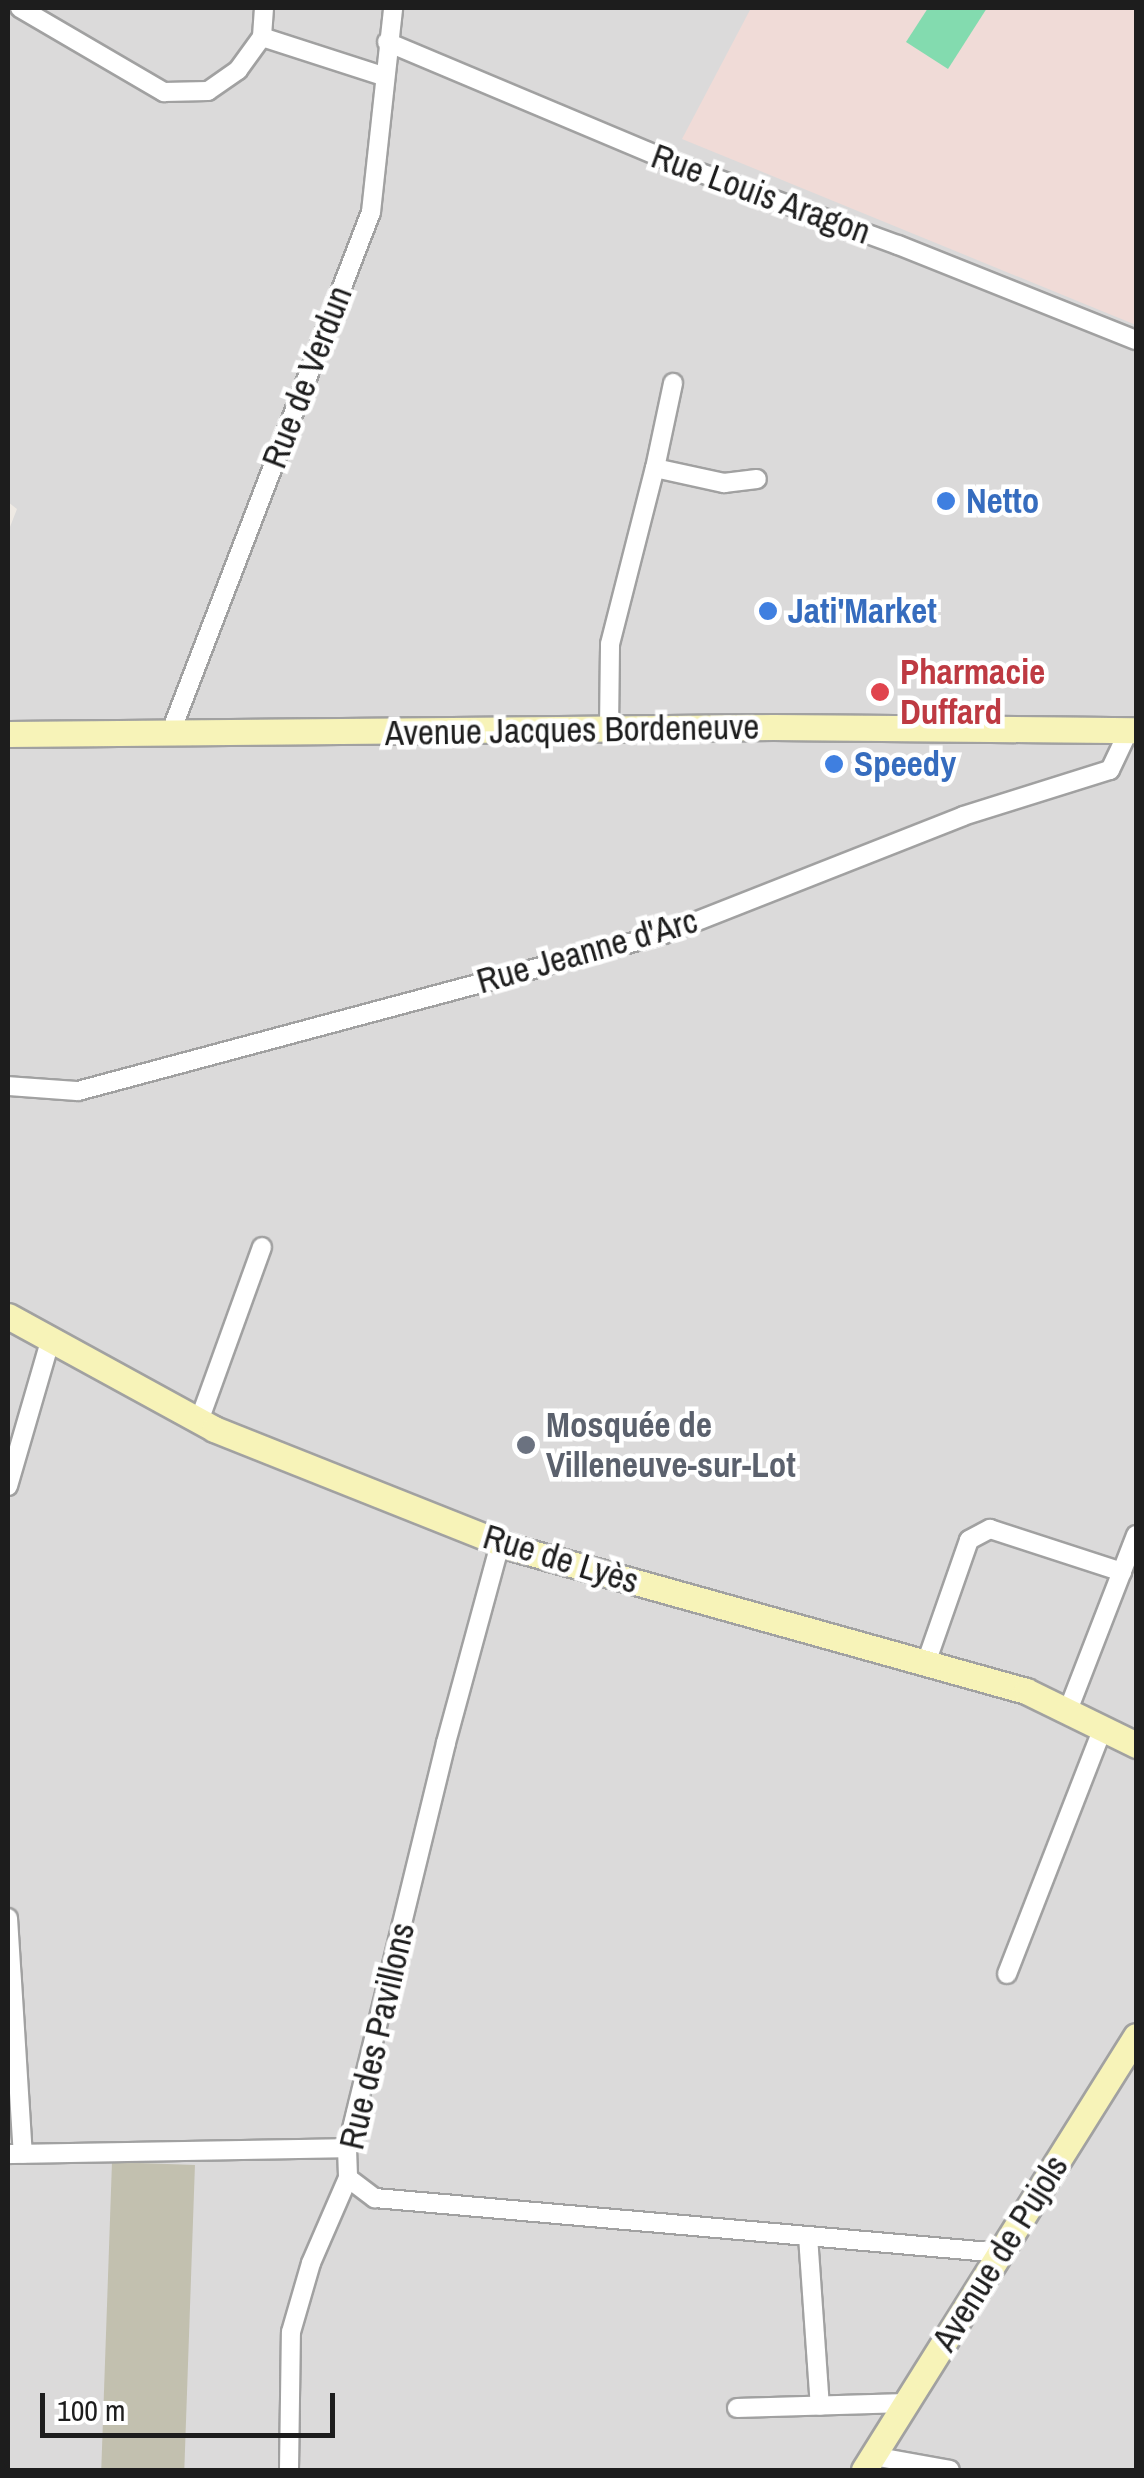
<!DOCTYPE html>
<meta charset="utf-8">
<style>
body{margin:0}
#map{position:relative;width:1144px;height:2478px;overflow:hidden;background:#eee9e3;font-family:"Archivo Narrow",sans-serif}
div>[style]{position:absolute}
.residential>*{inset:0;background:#dbdada}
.military>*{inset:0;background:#f0dbd7}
.construction>*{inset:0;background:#c2c0af;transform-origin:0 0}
.pitch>*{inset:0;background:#83dbaf}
.roads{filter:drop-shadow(2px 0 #a1a1a1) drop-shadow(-2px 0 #a1a1a1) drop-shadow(0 2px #a1a1a1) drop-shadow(0 -2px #a1a1a1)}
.street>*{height:18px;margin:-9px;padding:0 9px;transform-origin:9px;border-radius:9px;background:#fff}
.secondary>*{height:25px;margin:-12.5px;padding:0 12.5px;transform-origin:12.5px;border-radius:12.5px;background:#f7f3b8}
.dots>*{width:28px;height:28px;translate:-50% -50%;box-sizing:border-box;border:5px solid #fff;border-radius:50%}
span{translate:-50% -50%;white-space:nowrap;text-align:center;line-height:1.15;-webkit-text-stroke:9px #fff;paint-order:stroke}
.street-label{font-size:35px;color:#1d1d1d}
.shop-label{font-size:35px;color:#366cbe;font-weight:700}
.left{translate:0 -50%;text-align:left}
.health-label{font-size:35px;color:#be3a42;font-weight:700}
.worship-label{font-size:35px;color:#5b616d;font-weight:700}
.frame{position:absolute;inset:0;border:10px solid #1d1d1d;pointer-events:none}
.scale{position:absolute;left:40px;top:2393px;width:295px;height:45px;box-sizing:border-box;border:5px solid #1d1d1d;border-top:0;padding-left:12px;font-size:30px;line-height:35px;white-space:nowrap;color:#1d1d1d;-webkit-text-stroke:8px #fff;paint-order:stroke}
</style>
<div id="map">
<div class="residential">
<i style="clip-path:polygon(8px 8px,1136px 8px,1136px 2470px,8px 2470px,8px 532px,17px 509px,8px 502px)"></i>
</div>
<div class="military">
<i style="clip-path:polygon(751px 8px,1136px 8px,1136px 325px,682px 139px)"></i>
</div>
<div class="construction">
<i style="left:112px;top:2162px;width:83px;height:308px;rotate:2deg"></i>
</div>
<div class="pitch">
<i style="clip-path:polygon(928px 8px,987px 8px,948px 69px,906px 42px)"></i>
</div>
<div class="roads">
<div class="street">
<i style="left:20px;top:8px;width:167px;rotate:30.3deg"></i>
<i style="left:164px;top:92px;width:44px;rotate:-1.3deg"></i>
<i style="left:208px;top:91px;width:37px;rotate:-35deg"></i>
<i style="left:238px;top:70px;width:41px;rotate:-54deg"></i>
<i style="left:264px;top:8px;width:29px;rotate:94deg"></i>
<i style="left:262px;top:37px;width:127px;rotate:17.9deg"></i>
<i style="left:387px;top:42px;width:317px;rotate:22.8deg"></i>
<i style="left:679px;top:165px;width:233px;rotate:20.1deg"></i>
<i style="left:898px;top:245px;width:256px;rotate:21.8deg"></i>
<i style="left:655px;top:468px;width:87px;rotate:-78deg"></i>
<i style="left:609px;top:729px;width:85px;rotate:-89.3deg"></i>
<i style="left:610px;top:644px;width:182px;rotate:-75.7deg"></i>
<i style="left:655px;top:468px;width:71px;rotate:12.3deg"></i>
<i style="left:724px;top:483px;width:33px;rotate:-7deg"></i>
<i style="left:170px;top:734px;width:559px;rotate:-68.94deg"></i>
<i style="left:371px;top:212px;width:205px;rotate:-83.8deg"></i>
<i style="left:8px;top:1086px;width:70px;rotate:4.1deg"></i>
<i style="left:78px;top:1091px;width:607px;rotate:-15deg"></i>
<i style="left:664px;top:934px;width:321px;rotate:-21.5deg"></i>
<i style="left:963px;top:816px;width:154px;rotate:-17.4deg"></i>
<i style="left:1110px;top:770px;width:44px;rotate:-64.6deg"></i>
<i style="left:199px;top:1421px;width:185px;rotate:-70.1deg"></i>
<i style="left:8px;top:1486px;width:154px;rotate:-73.8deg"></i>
<i style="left:500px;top:1544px;width:206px;rotate:105.2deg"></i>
<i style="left:446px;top:1743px;width:417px;rotate:103.7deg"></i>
<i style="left:347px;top:2148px;width:30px;rotate:88deg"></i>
<i style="left:348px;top:2178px;width:34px;rotate:37deg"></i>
<i style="left:375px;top:2198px;width:628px;rotate:5.02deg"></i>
<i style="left:926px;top:1663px;width:130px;rotate:-70.7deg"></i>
<i style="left:969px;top:1540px;width:24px;rotate:-28deg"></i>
<i style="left:990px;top:1529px;width:139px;rotate:18deg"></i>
<i style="left:1067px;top:1713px;width:191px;rotate:-68.8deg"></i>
<i style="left:8px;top:1918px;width:236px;rotate:86.4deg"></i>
<i style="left:1007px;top:1974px;width:262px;rotate:-68.7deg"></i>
<i style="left:8px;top:2154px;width:339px;rotate:-1deg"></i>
<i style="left:808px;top:2236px;width:170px;rotate:86deg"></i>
<i style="left:737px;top:2408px;width:169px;rotate:-1.7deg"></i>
<i style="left:873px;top:2456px;width:78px;rotate:10.3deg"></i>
<i style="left:289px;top:2470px;width:138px;rotate:-89.2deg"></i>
<i style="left:291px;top:2332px;width:72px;rotate:-73.8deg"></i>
<i style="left:311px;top:2263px;width:93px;rotate:-66.5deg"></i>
</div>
<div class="secondary">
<i style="left:8px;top:734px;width:765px;rotate:-0.52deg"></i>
<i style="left:773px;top:727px;width:363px;rotate:0.5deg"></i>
<i style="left:8px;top:1316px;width:235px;rotate:28.7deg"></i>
<i style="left:214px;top:1429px;width:319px;rotate:21.7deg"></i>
<i style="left:510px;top:1547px;width:536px;rotate:15.59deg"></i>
<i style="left:1026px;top:1691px;width:123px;rotate:26.1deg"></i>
<i style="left:864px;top:2470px;width:512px;rotate:-57.92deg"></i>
</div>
</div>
<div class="dots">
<i style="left:946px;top:501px;background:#3f7fe0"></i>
<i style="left:768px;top:611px;background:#3f7fe0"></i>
<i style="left:880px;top:692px;background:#e0444e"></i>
<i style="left:834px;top:764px;background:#3f7fe0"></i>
<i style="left:526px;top:1445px;background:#6b7280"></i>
</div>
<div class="street-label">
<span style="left:761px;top:194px;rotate:20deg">Rue Louis Aragon</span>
<span style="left:307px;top:377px;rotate:-69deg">Rue de Verdun</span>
<span style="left:572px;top:730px;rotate:-1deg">Avenue Jacques Bordeneuve</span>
<span style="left:587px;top:951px;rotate:-16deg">Rue Jeanne d'Arc</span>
<span style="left:561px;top:1559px;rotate:17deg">Rue de Lyès</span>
<span style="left:377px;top:2036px;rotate:-77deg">Rue des Pavillons</span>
<span style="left:1000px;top:2253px;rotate:-58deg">Avenue de Pujols</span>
</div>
<div class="shop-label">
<span class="left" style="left:966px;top:501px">Netto</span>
<span class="left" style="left:788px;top:611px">Jati'Market</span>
<span class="left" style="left:854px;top:764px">Speedy</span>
</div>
<div class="health-label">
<span class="left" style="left:900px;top:692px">Pharmacie<br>Duffard</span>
</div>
<div class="worship-label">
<span class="left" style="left:546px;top:1445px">Mosquée de<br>Villeneuve-sur-Lot</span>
</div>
<div class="frame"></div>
<div class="scale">100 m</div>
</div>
